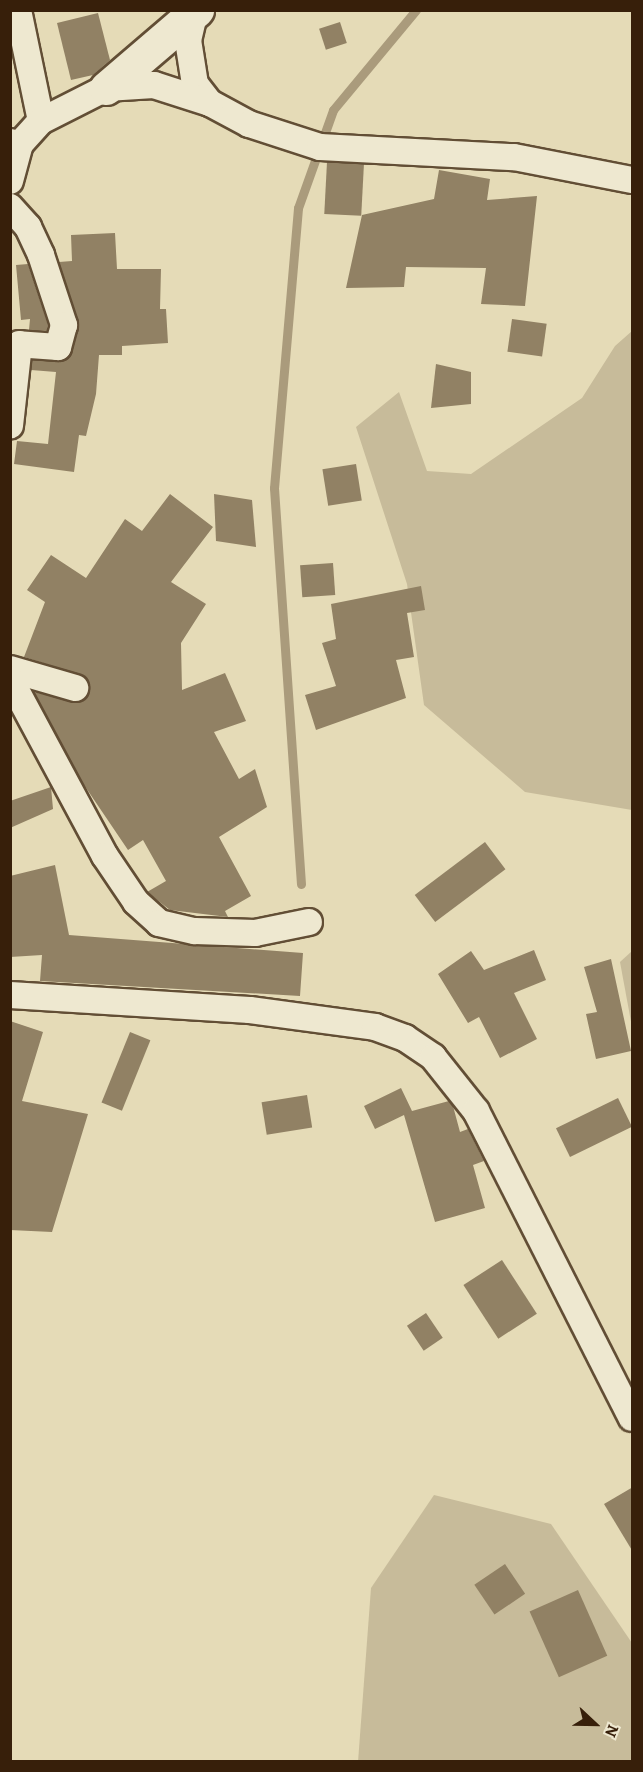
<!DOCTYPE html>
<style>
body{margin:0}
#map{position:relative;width:643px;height:1772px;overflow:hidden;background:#e5dbb7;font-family:Alegreya,serif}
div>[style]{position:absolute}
.green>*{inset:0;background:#c7bb9a}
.stream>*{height:9px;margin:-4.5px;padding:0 4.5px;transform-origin:4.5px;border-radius:4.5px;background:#aa9b7c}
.building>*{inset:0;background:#918164;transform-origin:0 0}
.roads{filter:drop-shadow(2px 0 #624e35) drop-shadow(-2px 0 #624e35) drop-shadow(0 2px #624e35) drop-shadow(0 -2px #624e35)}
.street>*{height:26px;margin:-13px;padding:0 13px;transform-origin:13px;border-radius:13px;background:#eee8d0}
.secondary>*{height:33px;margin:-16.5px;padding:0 16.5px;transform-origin:16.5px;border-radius:16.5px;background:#eee8d0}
span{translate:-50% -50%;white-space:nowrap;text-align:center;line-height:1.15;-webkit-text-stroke:4.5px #eee8d0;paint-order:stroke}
.frame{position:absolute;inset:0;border:12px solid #371f0a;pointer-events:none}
.north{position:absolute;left:565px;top:1694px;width:60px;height:60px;-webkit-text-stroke:4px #eee8d0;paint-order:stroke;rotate:112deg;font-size:16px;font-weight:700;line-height:24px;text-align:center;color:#371f0a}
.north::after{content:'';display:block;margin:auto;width:21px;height:27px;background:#371f0a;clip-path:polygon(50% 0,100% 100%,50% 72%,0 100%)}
</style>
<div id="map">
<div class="green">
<i style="clip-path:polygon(632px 331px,632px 810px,525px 792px,424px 705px,407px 584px,356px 427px,399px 392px,427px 471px,471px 474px,582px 398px,615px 346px)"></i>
<i style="clip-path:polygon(632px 951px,632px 1027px,620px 962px)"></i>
<i style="clip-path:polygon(434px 1495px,551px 1524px,632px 1643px,632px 1761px,358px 1762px,371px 1588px)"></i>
</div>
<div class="stream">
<i style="left:301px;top:884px;width:397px;rotate:-93.9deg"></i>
<i style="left:274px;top:488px;width:281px;rotate:-85.1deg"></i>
<i style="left:298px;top:208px;width:104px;rotate:-70.3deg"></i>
<i style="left:333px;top:110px;width:130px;rotate:-50.3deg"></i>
</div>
<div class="building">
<i style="clip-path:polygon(98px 13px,110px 60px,93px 75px,71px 80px,57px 23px)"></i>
<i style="left:340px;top:22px;width:22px;height:22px;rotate:72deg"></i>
<i style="left:327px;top:162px;width:37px;height:52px;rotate:3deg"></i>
<i style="clip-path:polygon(439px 170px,490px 179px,487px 200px,537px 196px,525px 306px,481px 304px,486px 268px,406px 267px,404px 287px,346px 288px,362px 215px,434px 199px)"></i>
<i style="clip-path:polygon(115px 233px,117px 269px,161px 269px,160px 309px,166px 309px,168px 343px,122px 346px,122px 355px,99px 355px,96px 394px,86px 436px,79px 435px,74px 472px,14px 464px,17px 441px,48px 444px,56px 372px,31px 370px,32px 360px,64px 361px,78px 329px,59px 262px,72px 261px,71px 235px)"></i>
<i style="clip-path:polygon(28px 264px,48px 325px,47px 331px,29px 330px,30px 319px,21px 320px,16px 265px)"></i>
<i style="left:512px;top:319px;width:35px;height:33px;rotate:8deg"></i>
<i style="clip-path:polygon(436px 364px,471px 372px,471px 404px,431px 408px)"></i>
<i style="left:356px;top:464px;width:37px;height:34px;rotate:81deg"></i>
<i style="clip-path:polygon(170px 494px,213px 527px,171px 582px,206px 604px,181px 643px,182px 690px,225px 673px,246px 721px,214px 732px,239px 779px,255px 769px,267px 807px,219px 837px,251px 896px,225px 911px,228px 917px,170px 910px,147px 892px,166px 881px,143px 840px,128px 850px,82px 782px,34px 692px,78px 703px,89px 693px,89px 684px,79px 674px,24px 657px,45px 602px,27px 590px,51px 555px,86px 578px,125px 519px,142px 531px)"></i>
<i style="clip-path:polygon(214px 494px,252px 500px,256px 547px,216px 541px)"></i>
<i style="left:333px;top:563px;width:32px;height:33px;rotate:86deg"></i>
<i style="clip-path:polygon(421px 586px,425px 610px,407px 613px,414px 657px,396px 660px,406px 698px,316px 730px,305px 695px,336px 686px,322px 643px,336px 639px,331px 604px)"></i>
<i style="clip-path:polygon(51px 787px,53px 809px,10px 828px,10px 801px)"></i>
<i style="left:485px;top:842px;width:34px;height:88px;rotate:53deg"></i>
<i style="clip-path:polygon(55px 865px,69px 935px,303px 953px,300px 996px,40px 981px,42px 955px,10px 957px,10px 876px)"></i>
<i style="clip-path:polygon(534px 950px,546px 980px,514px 993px,537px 1039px,500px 1058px,479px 1017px,468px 1023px,438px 974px,471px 951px,484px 970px)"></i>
<i style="clip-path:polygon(611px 959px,631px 1051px,596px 1059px,586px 1014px,597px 1012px,584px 967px)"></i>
<i style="clip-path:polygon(10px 1021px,43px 1032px,22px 1101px,88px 1114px,52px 1232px,10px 1230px)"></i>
<i style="left:130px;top:1032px;width:22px;height:76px;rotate:22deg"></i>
<i style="clip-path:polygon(401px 1088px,412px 1111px,449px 1101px,453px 1106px,460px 1132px,468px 1129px,484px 1161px,473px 1165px,485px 1208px,435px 1222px,404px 1115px,375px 1129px,364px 1106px)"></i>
<i style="left:307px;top:1095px;width:33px;height:46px;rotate:81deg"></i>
<i style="left:618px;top:1098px;width:32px;height:69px;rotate:64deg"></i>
<i style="left:502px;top:1260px;width:64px;height:46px;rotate:57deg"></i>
<i style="left:426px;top:1313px;width:30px;height:23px;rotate:56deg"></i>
<i style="clip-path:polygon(633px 1487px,633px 1552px,604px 1504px)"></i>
<i style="left:505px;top:1564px;width:36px;height:37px;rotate:56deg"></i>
<i style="left:578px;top:1590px;width:72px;height:53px;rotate:66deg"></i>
</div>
<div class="roads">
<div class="street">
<i style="left:18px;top:10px;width:113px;rotate:78.3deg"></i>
<i style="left:193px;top:19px;width:22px;rotate:103deg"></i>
<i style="left:188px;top:40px;width:45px;rotate:81deg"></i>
<i style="left:195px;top:84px;width:24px;rotate:52deg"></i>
<i style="left:210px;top:103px;width:44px;rotate:28.3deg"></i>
<i style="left:249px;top:124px;width:75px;rotate:17.9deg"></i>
<i style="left:320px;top:147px;width:194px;rotate:3deg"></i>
<i style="left:514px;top:157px;width:120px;rotate:11deg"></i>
<i style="left:10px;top:142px;width:10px;rotate:11deg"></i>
<i style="left:20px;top:144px;width:31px;rotate:-48deg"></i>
<i style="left:41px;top:121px;width:73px;rotate:-26.9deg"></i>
<i style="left:106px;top:88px;width:48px;rotate:-3.6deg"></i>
<i style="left:154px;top:85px;width:59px;rotate:17.8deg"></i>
<i style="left:10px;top:181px;width:38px;rotate:-75deg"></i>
<i style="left:10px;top:207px;width:27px;rotate:48deg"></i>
<i style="left:28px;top:227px;width:31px;rotate:65deg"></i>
<i style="left:41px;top:255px;width:74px;rotate:71.8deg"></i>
<i style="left:64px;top:325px;width:23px;rotate:105deg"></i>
<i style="left:58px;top:347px;width:39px;rotate:-176deg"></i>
<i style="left:19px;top:344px;width:82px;rotate:96.3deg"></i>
<i style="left:10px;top:669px;width:68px;rotate:16.3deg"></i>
<i style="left:10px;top:679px;width:201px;rotate:61.8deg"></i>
<i style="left:105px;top:856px;width:55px;rotate:56deg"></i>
<i style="left:136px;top:902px;width:31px;rotate:42deg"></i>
<i style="left:159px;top:923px;width:37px;rotate:13deg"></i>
<i style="left:195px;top:931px;width:60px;rotate:1.9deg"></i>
<i style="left:255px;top:933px;width:55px;rotate:-11.5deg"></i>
<i style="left:10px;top:995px;width:240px;rotate:3.6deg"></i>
<i style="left:250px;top:1010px;width:126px;rotate:7.7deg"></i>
<i style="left:375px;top:1027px;width:32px;rotate:20deg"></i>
<i style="left:405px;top:1038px;width:34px;rotate:34deg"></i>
<i style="left:433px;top:1057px;width:69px;rotate:51.5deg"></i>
<i style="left:476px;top:1111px;width:344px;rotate:63.1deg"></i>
</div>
<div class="secondary">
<i style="left:106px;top:88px;width:120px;rotate:-40.6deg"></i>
</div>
</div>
<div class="frame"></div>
<div class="north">N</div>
</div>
